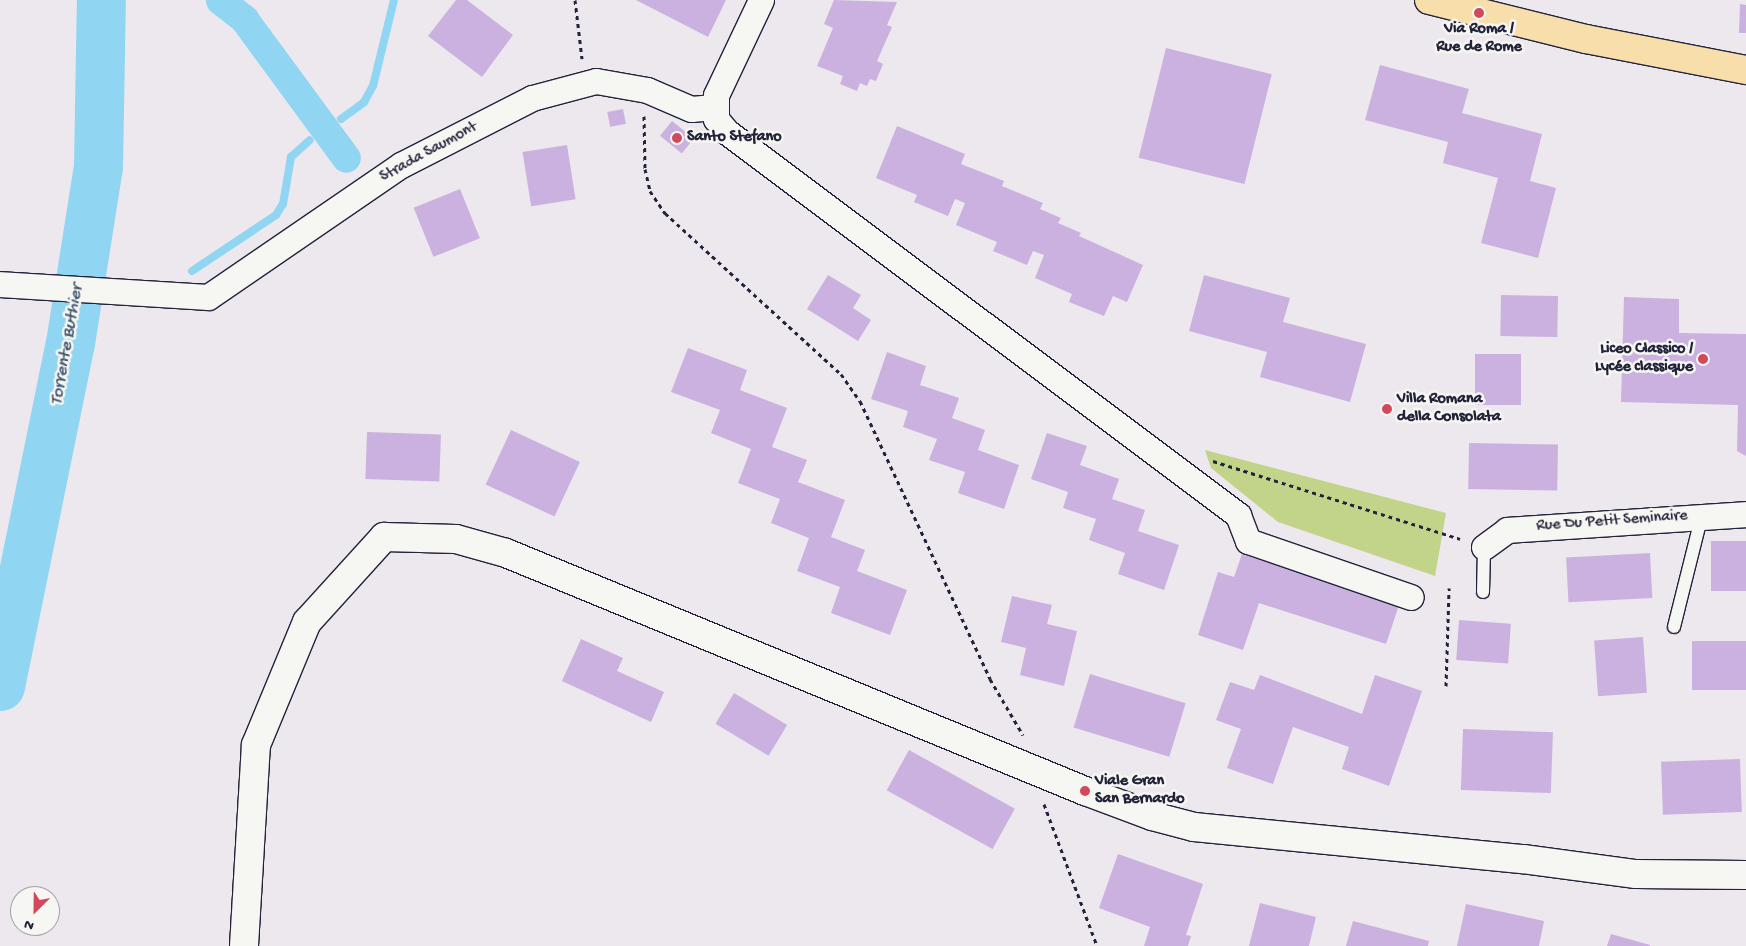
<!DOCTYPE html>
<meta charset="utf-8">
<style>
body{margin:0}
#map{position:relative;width:1746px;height:946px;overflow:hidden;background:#ede8ee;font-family:"Gochi Hand",sans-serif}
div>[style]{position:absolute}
.green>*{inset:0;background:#c2d489}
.stream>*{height:8px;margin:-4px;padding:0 4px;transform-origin:4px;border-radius:4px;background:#90d5f2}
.canal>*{height:29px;margin:-14.5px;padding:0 14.5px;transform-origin:14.5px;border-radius:14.5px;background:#90d5f2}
.river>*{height:49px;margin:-24.5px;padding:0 24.5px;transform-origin:24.5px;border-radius:24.5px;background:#90d5f2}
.building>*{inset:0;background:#cab1e0;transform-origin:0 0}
.path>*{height:3px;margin-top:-1.5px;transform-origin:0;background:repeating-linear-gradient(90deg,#22223b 0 4px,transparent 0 8px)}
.roads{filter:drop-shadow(1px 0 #22223b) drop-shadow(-1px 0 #22223b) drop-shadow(0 1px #22223b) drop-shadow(0 -1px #22223b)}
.service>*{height:12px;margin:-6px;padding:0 6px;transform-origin:6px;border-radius:6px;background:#f6f6f2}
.minor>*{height:25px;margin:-12.5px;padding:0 12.5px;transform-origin:12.5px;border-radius:12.5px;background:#f6f6f2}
.secondary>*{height:28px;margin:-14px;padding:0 14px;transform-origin:14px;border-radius:14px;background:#f6f6f2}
.primary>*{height:28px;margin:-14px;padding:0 14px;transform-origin:14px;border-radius:14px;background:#f8deab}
.dots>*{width:14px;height:14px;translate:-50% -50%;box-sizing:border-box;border:2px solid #f6f6f2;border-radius:50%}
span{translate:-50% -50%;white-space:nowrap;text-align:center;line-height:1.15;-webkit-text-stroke:5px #f6f6f2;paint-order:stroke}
.poi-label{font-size:16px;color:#22223b;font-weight:700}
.left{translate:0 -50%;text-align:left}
.right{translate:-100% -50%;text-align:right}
.street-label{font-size:16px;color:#22223b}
.water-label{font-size:18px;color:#435872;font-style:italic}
.north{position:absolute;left:10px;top:886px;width:50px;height:50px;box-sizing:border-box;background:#f6f6f2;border:1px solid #a1a1a9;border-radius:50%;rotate:203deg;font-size:14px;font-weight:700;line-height:20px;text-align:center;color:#22223b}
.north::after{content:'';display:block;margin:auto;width:18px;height:22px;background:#d1495b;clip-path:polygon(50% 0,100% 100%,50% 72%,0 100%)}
</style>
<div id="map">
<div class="green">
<i style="clip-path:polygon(1205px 450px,1446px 513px,1435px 576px,1278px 522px,1211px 468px)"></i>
</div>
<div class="stream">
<i style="left:341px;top:119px;width:29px;rotate:-36deg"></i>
<i style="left:364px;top:102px;width:18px;rotate:-61deg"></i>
<i style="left:373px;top:86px;width:89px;rotate:-76.3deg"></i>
<i style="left:192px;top:271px;width:101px;rotate:-33.7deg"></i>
<i style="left:276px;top:215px;width:13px;rotate:-58deg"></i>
<i style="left:283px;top:204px;width:48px;rotate:-80.3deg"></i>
<i style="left:291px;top:157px;width:25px;rotate:-42deg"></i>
</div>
<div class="canal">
<i style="left:220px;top:0;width:31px;rotate:38deg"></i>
<i style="left:244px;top:19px;width:172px;rotate:53.7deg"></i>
<i style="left:0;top:650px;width:14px;rotate:73deg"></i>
</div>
<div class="river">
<i style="left:0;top:686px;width:350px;rotate:-78.5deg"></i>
<i style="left:70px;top:343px;width:179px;rotate:-81deg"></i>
<i style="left:98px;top:166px;width:166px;rotate:-89deg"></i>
</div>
<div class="building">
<i style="clip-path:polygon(456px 0,467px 0,513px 35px,482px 77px,428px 36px)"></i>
<i style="clip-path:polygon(636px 0,726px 0,708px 37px)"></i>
<i style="clip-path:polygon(834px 0,897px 2px,887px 25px,892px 27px,877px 61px,883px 64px,876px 81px,870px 79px,867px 86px,860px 83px,857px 91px,840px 84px,843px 76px,817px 66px,833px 28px,824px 24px)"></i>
<i style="clip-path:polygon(1740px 4px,1746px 5px,1746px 33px,1739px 33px)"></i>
<i style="left:1166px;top:48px;width:109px;height:113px;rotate:14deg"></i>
<i style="clip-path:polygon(1380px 65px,1469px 89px,1462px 113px,1542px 134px,1530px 181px,1556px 188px,1538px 258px,1481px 243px,1498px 178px,1443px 163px,1448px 142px,1365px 120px)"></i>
<i style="left:623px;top:109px;width:15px;height:16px;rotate:79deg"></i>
<i style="left:672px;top:121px;width:28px;height:19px;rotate:39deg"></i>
<i style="clip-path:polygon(897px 126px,965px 154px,961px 164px,1004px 181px,1002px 186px,1043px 203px,1040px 209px,1061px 218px,1058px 223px,1081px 233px,1079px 236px,1143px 265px,1127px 302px,1113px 296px,1104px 316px,1069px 302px,1072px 294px,1035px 278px,1044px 255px,1033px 251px,1027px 265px,993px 251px,997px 242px,956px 225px,965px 203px,955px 199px,948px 216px,914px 202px,917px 195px,876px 178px)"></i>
<i style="left:567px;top:145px;width:55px;height:45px;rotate:81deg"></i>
<i style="left:460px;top:189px;width:53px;height:50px;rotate:68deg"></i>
<i style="clip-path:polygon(828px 275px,861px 295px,853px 308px,871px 320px,858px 341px,807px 309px)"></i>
<i style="clip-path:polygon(1204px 275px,1290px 298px,1283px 322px,1366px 344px,1350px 402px,1260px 377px,1267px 352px,1189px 331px)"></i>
<i style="left:1501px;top:295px;width:57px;height:41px;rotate:1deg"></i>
<i style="clip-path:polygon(1624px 297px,1679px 299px,1679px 333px,1746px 334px,1746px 456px,1737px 451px,1738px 405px,1621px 402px)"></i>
<i style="clip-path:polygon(688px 348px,747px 370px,740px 390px,787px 408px,772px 447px,807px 460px,798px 482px,845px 500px,831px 537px,865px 550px,857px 571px,907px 590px,890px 635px,831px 613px,840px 587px,797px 571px,809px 538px,771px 523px,780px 499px,738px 483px,751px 449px,711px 433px,720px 410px,671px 392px)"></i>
<i style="clip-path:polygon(887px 352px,926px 366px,920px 385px,959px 398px,952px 418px,985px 430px,978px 450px,1019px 465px,1004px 509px,958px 493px,965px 472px,929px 460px,937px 439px,903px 427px,908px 411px,871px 399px)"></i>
<i style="left:1475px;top:354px;width:46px;height:51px"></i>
<i style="left:511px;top:430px;width:76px;height:60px;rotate:25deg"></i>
<i style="left:367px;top:432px;width:74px;height:47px;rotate:2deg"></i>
<i style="clip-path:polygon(1047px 433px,1087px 446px,1080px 465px,1119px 479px,1112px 499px,1145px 510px,1138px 531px,1179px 545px,1164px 590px,1118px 574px,1125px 553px,1089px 540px,1096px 519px,1063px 508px,1068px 492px,1031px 479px)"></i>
<i style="left:1469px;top:443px;width:89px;height:46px;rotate:1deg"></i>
<i style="left:1746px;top:541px;width:50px;height:35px;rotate:90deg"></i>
<i style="left:1650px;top:553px;width:45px;height:84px;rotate:87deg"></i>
<i style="clip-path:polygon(1242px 554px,1399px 605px,1386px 644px,1259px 603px,1243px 650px,1198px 635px,1218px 572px,1234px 577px)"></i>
<i style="clip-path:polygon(1012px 596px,1052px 605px,1047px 624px,1077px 631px,1064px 686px,1020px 675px,1026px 648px,1001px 642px)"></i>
<i style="left:1459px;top:620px;width:52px;height:40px;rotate:4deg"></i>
<i style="left:1643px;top:637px;width:56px;height:49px;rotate:86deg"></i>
<i style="clip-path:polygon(581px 639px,623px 658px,617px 671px,664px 692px,651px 722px,562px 681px)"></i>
<i style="left:1746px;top:641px;width:49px;height:54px;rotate:90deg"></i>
<i style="left:1090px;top:674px;width:100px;height:56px;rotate:17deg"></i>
<i style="clip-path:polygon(1260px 675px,1362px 714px,1375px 675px,1422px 691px,1389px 786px,1342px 769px,1349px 747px,1293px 727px,1273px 784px,1227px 768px,1241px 729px,1216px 720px,1230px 682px,1254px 690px)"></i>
<i style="left:734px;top:693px;width:62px;height:36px;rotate:31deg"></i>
<i style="left:1463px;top:729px;width:90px;height:61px;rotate:2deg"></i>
<i style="left:909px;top:750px;width:121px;height:46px;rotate:29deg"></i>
<i style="left:1740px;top:759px;width:53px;height:79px;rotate:88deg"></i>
<i style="clip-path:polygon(1118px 854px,1203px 884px,1186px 935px,1191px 936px,1188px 946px,1144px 946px,1150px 927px,1099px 908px)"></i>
<i style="clip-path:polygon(1260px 903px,1316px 917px,1309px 946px,1249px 946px)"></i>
<i style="clip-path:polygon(1466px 904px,1544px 921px,1539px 946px,1457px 946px)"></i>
<i style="clip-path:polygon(1353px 921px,1429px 941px,1428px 946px,1346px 946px)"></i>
<i style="clip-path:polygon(1611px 934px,1650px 945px,1650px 946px,1607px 946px)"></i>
</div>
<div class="path">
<i style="left:575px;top:0;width:59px;rotate:83.2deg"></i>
<i style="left:644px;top:116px;width:53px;rotate:88.9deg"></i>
<i style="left:645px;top:169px;width:23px;rotate:77deg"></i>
<i style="left:650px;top:191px;width:27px;rotate:56deg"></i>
<i style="left:665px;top:213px;width:239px;rotate:42.5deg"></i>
<i style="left:841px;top:374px;width:33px;rotate:55deg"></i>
<i style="left:860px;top:401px;width:307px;rotate:64.9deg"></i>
<i style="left:990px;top:679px;width:65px;rotate:59.5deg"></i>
<i style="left:1213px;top:461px;width:259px;rotate:17.5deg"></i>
<i style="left:1446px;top:686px;width:98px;rotate:-88.2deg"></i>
<i style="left:1044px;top:804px;width:152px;rotate:69.5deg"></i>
</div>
<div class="roads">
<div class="service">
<i style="left:1483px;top:592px;width:45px;rotate:-88.7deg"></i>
<i style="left:1674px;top:627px;width:115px;rotate:-76deg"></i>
</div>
<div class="minor">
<i style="left:761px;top:0;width:105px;rotate:115.3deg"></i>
<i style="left:716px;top:95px;width:24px;rotate:90deg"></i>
<i style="left:716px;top:119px;width:17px;rotate:50deg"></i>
<i style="left:727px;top:132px;width:639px;rotate:36.85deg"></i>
<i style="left:1238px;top:515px;width:28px;rotate:69deg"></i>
<i style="left:1248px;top:541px;width:172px;rotate:19deg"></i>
<i style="left:0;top:284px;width:208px;rotate:3.6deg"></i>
<i style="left:208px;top:297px;width:234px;rotate:-34.4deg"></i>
<i style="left:401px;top:165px;width:147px;rotate:-27.1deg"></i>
<i style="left:532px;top:98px;width:66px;rotate:-14.9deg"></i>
<i style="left:596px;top:81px;width:52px;rotate:10deg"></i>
<i style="left:647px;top:90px;width:48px;rotate:23.4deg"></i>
<i style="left:691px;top:109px;width:23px;rotate:-5deg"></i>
<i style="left:1484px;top:547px;width:29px;rotate:-36deg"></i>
<i style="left:1507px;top:530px;width:240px;rotate:-3.8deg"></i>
</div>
<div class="secondary">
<i style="left:244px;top:946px;width:201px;rotate:-86.6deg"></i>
<i style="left:256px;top:745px;width:133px;rotate:-67.5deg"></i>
<i style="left:307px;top:622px;width:115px;rotate:-47.8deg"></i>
<i style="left:384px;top:537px;width:72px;rotate:1.6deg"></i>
<i style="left:456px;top:539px;width:52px;rotate:15.6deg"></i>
<i style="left:506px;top:553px;width:626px;rotate:22.35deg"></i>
<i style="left:1085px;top:791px;width:72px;rotate:20.5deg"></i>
<i style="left:1152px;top:816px;width:43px;rotate:14.7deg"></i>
<i style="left:1194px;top:827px;width:331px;rotate:5.6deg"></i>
<i style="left:1523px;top:859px;width:114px;rotate:7.6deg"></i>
<i style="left:1636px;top:874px;width:110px;rotate:0.5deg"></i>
</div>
<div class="primary">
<i style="left:1429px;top:0;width:162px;rotate:14deg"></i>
<i style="left:1586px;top:39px;width:163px;rotate:11deg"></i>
</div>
</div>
<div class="dots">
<i style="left:1479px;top:13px;background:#d1495b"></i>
<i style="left:677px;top:138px;background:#d1495b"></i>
<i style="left:1703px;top:359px;background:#d1495b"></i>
<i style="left:1387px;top:409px;background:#d1495b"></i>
<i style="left:1085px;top:791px;background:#d1495b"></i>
</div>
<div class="poi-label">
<span style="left:1479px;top:39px">Via Roma /<br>Rue de Rome</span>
<span class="left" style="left:687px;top:138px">Santo Stefano</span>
<span class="right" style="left:1693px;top:359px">Liceo Classico /<br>Lycée classique</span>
<span class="left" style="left:1397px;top:409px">Villa Romana<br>della Consolata</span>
<span class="left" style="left:1095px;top:791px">Viale Gran<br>San Bernardo</span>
</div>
<div class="street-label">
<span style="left:429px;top:153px;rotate:-29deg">Strada Saumont</span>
<span style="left:1612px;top:522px;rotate:-4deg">Rue Du Petit Seminaire</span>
</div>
<div class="water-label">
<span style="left:68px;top:345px;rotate:-80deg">Torrente Buthier</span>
</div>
<div class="north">N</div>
</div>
